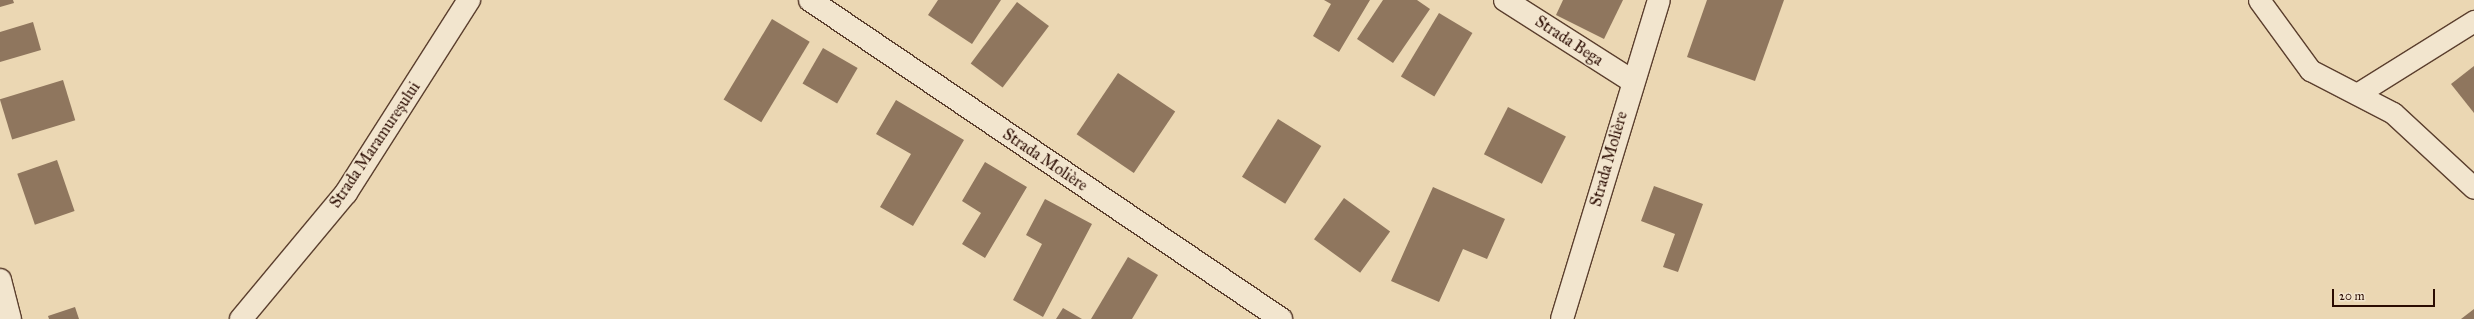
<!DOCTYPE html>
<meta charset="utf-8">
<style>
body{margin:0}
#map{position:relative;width:2474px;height:319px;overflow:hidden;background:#ebd7b3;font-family:"IM FELL Great Primer",serif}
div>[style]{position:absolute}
.building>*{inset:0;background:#8f765e;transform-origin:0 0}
.roads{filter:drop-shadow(1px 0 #5b3f2e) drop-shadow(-1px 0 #5b3f2e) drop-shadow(0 1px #5b3f2e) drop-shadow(0 -1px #5b3f2e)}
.service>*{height:21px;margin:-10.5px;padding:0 10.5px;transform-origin:10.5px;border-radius:10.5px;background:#f2e5ce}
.minor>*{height:22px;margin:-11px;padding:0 11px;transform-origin:11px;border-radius:11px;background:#f2e5ce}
span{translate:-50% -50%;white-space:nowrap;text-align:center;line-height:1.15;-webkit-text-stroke:3px #f2e5ce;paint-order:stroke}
.street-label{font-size:16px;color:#2b0c02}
.scale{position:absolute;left:2332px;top:289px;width:103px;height:18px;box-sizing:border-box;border:2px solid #2b0c02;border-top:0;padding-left:5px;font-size:12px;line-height:14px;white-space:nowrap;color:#2b0c02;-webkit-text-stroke:3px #f2e5ce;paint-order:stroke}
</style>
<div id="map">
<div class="building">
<i style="clip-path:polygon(0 0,13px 0,14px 3px,0 7px)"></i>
<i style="clip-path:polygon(938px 0,1001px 0,972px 44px,928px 15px)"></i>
<i style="clip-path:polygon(1324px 0,1370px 0,1339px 52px,1313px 36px,1331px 4px)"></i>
<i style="clip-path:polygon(1383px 0,1417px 0,1430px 9px,1393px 63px,1357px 39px)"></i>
<i style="clip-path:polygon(1563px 0,1623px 0,1604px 39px,1556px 15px)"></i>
<i style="clip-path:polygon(1707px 0,1784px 0,1755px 81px,1687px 57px)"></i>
<i style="left:1017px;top:2px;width:40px;height:77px;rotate:37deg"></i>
<i style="left:1439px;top:13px;width:39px;height:74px;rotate:31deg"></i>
<i style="left:772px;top:19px;width:44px;height:94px;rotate:31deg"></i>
<i style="clip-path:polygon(33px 22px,41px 50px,0 62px,0 32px)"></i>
<i style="left:823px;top:48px;width:40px;height:41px;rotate:30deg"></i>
<i style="clip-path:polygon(2474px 66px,2474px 113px,2451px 84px)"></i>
<i style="left:1118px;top:73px;width:69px;height:74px;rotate:34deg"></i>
<i style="left:63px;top:80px;width:42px;height:66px;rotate:73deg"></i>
<i style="clip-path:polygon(896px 100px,964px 140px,913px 226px,880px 207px,911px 154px,876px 134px)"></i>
<i style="left:1508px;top:107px;width:65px;height:53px;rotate:27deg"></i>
<i style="left:1278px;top:119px;width:51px;height:68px;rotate:32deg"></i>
<i style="left:57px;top:160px;width:54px;height:42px;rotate:71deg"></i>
<i style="clip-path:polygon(985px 162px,1027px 187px,985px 258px,962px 244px,981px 213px,962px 201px)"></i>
<i style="clip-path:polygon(1654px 186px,1703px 204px,1678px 272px,1663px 267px,1675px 234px,1641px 221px)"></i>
<i style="clip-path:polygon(1433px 187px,1505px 219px,1487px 259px,1463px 249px,1439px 302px,1391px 281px)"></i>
<i style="left:1344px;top:198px;width:57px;height:51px;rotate:36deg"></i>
<i style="clip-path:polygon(1045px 199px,1092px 224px,1043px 317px,1013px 300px,1042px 244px,1026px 235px)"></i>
<i style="clip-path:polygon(1128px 257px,1158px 275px,1132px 319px,1091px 319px)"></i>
<i style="clip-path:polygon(75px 307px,79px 319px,49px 319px,48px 316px)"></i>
<i style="clip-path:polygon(1063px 308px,1082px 319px,1056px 319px)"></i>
<i style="clip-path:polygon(2474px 309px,2474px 319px,2461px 319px)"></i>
</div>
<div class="roads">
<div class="service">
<i style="left:2259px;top:0;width:87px;rotate:53.9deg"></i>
<i style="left:2310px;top:70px;width:93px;rotate:27.4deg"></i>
<i style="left:2393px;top:113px;width:110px;rotate:42.8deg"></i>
<i style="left:2357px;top:94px;width:138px;rotate:-32deg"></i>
</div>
<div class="minor">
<i style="left:810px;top:0;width:569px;rotate:34.11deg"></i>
<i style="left:1505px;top:0;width:151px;rotate:32.5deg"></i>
<i style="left:0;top:280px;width:40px;rotate:75.6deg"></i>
<i style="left:241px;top:319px;width:164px;rotate:-50.2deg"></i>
<i style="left:346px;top:193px;width:229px;rotate:-57.5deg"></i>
<i style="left:1562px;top:319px;width:333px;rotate:-73.1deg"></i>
</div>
</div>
<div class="street-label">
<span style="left:1569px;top:41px;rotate:33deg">Strada Bega</span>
<span style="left:375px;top:145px;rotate:-56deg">Strada Maramureșului</span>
<span style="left:1609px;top:159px;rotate:-74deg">Strada Molière</span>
<span style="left:1045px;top:160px;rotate:34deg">Strada Molière</span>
</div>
<div class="scale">20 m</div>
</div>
